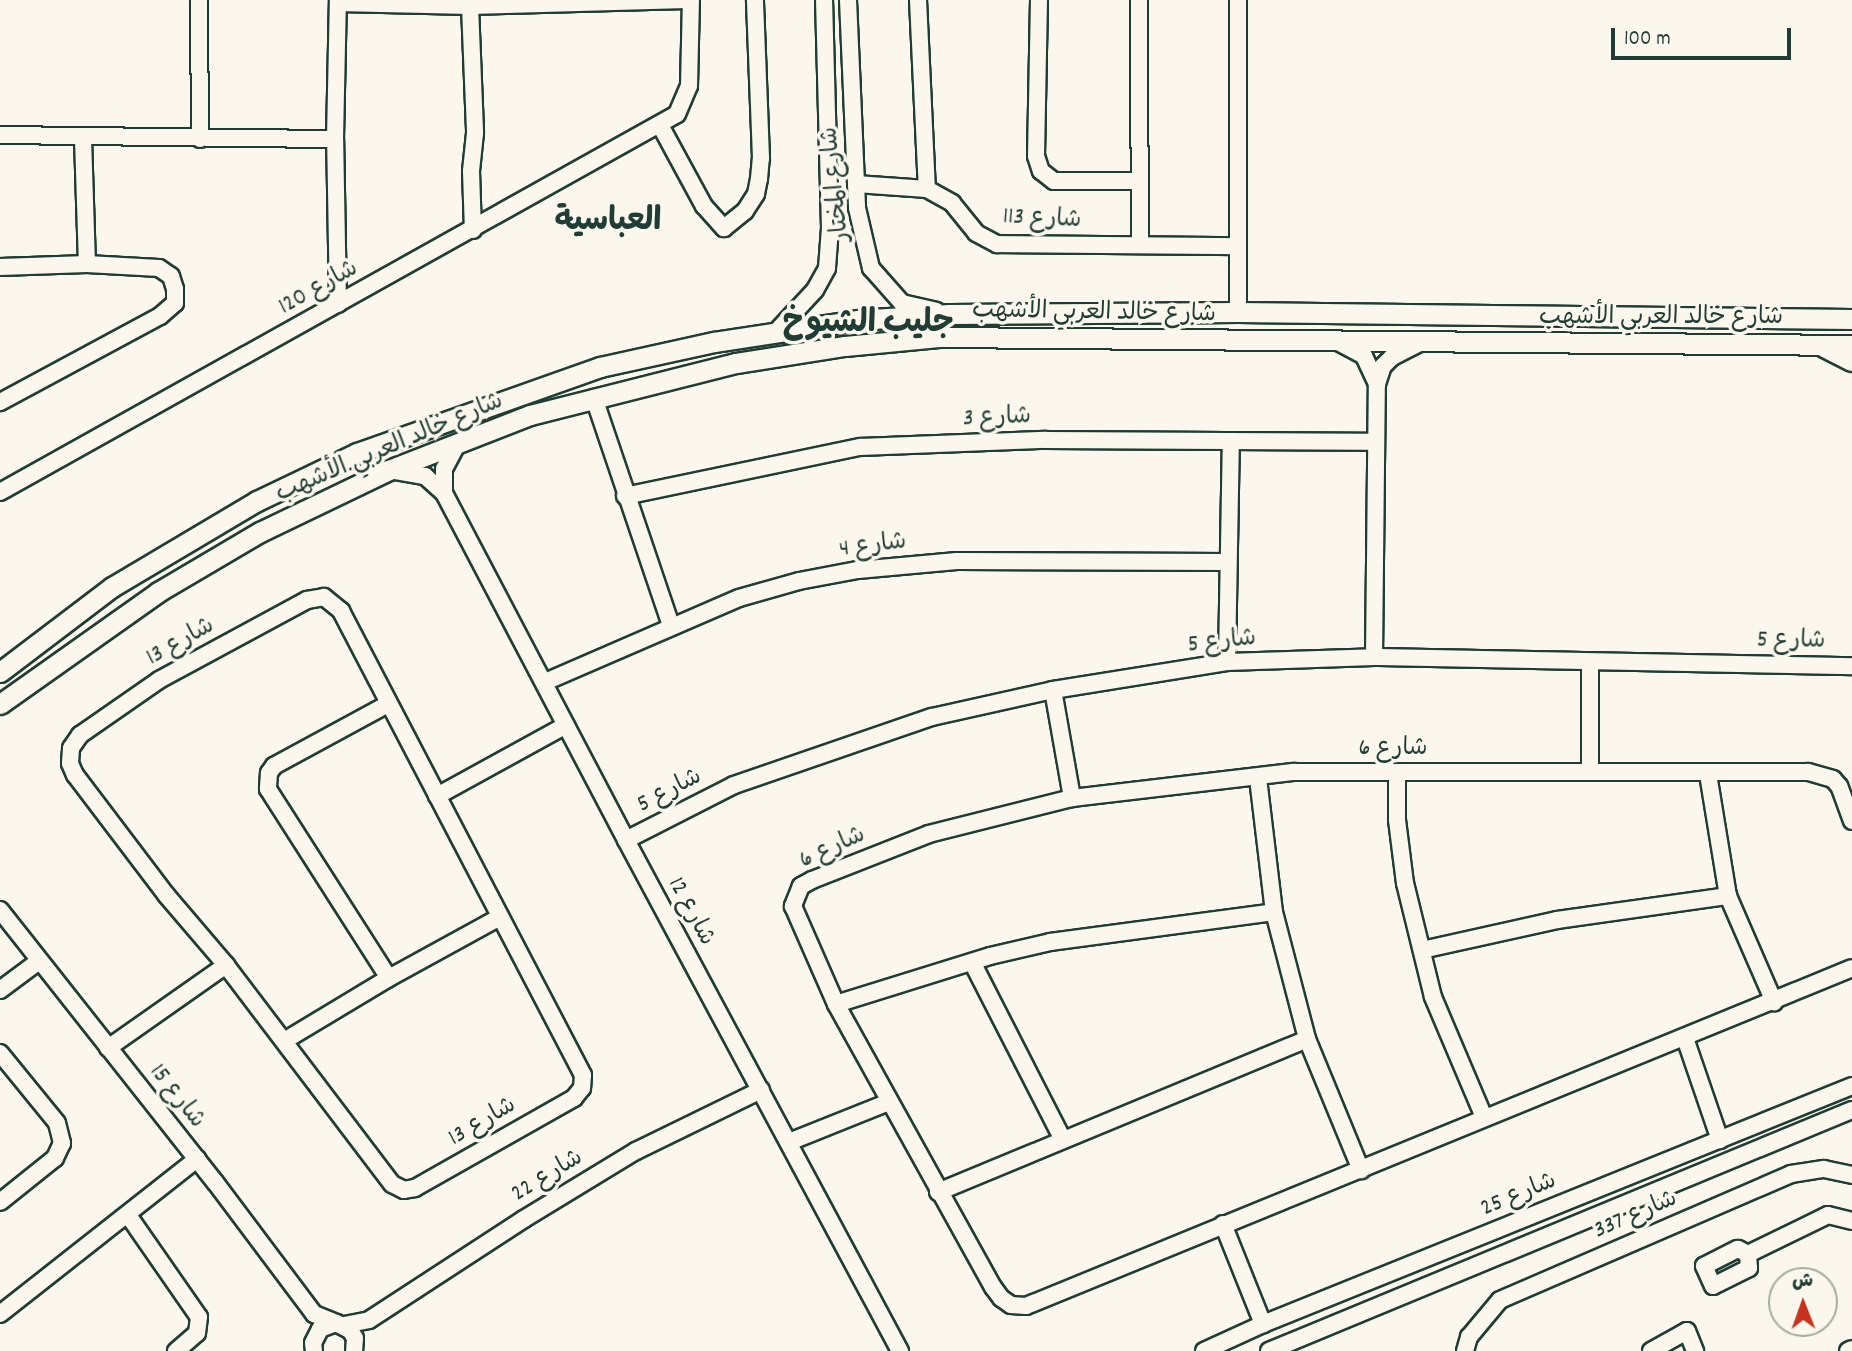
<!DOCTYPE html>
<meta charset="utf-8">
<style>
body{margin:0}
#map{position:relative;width:1852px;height:1351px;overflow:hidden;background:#fbf7ec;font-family:Dekko,"Playpen Sans Arabic",sans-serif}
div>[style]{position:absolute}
.roads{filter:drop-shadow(2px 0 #1f3d34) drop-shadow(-2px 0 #1f3d34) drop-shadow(0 2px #1f3d34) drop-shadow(0 -2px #1f3d34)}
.minor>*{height:16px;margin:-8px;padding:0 8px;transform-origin:8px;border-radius:8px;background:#fbf7ec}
.major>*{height:19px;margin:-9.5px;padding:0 9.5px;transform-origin:9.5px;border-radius:9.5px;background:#fbf7ec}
span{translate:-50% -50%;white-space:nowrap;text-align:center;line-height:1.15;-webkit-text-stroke:7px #fbf7ec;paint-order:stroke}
.street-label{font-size:24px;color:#1f3d34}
.district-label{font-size:32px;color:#1f3d34;font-weight:700}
.north{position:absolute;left:1768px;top:1267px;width:70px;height:70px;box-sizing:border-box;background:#fbf7ec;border:2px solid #a3ada2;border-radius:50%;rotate:359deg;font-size:19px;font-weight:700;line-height:28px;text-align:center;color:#1f3d34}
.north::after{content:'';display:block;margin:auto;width:24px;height:32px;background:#c8321e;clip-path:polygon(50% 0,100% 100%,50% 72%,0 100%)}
.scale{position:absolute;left:1611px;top:28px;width:180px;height:32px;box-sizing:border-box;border:4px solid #1f3d34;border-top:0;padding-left:9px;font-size:21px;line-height:24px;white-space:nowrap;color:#1f3d34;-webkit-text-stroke:5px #fbf7ec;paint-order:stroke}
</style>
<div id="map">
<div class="roads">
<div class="minor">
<i style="left:199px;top:0;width:139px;rotate:89.6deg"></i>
<i style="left:848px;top:0;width:208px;rotate:87.5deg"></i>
<i style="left:857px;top:208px;width:62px;rotate:76.9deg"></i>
<i style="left:871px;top:268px;width:47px;rotate:48.5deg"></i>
<i style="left:902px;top:303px;width:35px;rotate:13deg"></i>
<i style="left:918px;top:0;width:189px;rotate:87.3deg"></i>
<i style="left:1039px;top:0;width:156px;rotate:91.1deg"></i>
<i style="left:1036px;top:156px;width:16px;rotate:72deg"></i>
<i style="left:1041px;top:171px;width:16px;rotate:38deg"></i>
<i style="left:1054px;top:181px;width:84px"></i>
<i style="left:1139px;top:0;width:245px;rotate:89.8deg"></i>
<i style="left:338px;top:3px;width:132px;rotate:1.3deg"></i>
<i style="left:470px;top:6px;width:217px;rotate:-1.6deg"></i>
<i style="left:470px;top:6px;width:127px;rotate:87.7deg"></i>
<i style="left:475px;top:133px;width:38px;rotate:96deg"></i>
<i style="left:471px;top:171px;width:59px;rotate:88.1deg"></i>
<i style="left:660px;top:125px;width:92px;rotate:61.5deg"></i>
<i style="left:704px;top:206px;width:30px;rotate:48deg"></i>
<i style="left:724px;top:228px;width:27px;rotate:-39deg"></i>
<i style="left:745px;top:211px;width:20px;rotate:-57deg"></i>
<i style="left:756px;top:194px;width:15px;rotate:-79deg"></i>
<i style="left:759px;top:179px;width:21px;rotate:-85deg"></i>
<i style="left:761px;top:158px;width:158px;rotate:-92.2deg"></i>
<i style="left:0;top:135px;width:335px;rotate:0.7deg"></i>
<i style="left:83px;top:138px;width:126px;rotate:88.2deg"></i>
<i style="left:856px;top:184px;width:71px;rotate:4deg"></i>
<i style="left:927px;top:189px;width:29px;rotate:29deg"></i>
<i style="left:952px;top:203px;width:38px;rotate:51deg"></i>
<i style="left:976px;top:233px;width:24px;rotate:28deg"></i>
<i style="left:997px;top:244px;width:241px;rotate:0.5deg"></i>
<i style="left:0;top:267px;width:87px;rotate:-2deg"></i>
<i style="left:87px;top:264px;width:72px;rotate:3.2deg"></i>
<i style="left:159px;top:268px;width:14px;rotate:34deg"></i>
<i style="left:171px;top:276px;width:14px;rotate:73deg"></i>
<i style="left:175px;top:289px;width:14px;rotate:90deg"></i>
<i style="left:175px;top:303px;width:20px;rotate:139deg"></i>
<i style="left:160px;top:316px;width:182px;rotate:151.7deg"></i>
<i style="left:338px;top:304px;width:165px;rotate:-91deg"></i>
<i style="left:335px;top:139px;width:139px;rotate:-88.8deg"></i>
<i style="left:1238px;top:312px;width:312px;rotate:-90deg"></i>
<i style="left:776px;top:332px;width:57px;rotate:-47.1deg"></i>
<i style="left:815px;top:290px;width:25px;rotate:-61deg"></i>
<i style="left:827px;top:268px;width:40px;rotate:-85.7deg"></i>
<i style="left:830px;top:228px;width:228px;rotate:-91.5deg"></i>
<i style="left:1336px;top:341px;width:32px;rotate:28deg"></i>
<i style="left:1364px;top:356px;width:31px;rotate:65deg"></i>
<i style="left:594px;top:398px;width:241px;rotate:71.3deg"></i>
<i style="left:390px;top:470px;width:36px;rotate:10deg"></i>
<i style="left:425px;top:476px;width:25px;rotate:42deg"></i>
<i style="left:444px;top:493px;width:392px;rotate:62.3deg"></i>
<i style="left:626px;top:840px;width:580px;rotate:61.8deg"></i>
<i style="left:0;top:492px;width:775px;rotate:-29.18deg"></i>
<i style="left:677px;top:114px;width:30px;rotate:-67deg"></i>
<i style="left:689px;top:86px;width:86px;rotate:-88.7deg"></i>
<i style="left:444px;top:493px;width:24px;rotate:-90deg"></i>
<i style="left:444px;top:469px;width:30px;rotate:-62deg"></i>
<i style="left:625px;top:496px;width:240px;rotate:-11.8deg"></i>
<i style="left:860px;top:447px;width:186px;rotate:-2.2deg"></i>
<i style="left:1046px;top:440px;width:330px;rotate:0.3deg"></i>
<i style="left:324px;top:597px;width:22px;rotate:39deg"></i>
<i style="left:341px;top:611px;width:523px;rotate:62.46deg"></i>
<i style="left:583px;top:1075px;width:13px;rotate:94deg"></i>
<i style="left:582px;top:1088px;width:13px;rotate:129deg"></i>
<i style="left:574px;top:1098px;width:183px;rotate:150.5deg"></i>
<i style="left:415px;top:1188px;width:11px;rotate:170deg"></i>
<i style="left:404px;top:1190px;width:13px;rotate:-153deg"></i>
<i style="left:392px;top:1184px;width:275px;rotate:-127.2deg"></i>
<i style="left:226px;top:965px;width:91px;rotate:-130.5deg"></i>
<i style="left:167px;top:896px;width:152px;rotate:-127.2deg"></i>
<i style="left:75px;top:775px;width:13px;rotate:-113deg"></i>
<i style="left:70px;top:763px;width:15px;rotate:-86deg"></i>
<i style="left:71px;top:748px;width:16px;rotate:-55deg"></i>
<i style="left:80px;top:735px;width:96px;rotate:-34.8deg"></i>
<i style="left:159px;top:680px;width:168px;rotate:-28.4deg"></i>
<i style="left:307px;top:600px;width:17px;rotate:-10deg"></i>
<i style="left:1374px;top:657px;width:273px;rotate:-89.4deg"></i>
<i style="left:1377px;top:384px;width:19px;rotate:-72deg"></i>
<i style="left:1383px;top:366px;width:13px;rotate:-45deg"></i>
<i style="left:1392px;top:357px;width:34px;rotate:-27deg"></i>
<i style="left:1227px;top:662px;width:219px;rotate:-89deg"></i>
<i style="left:1590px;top:662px;width:110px;rotate:90deg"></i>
<i style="left:545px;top:682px;width:211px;rotate:-23.4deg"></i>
<i style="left:739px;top:598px;width:62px;rotate:-15.8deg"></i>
<i style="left:799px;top:581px;width:60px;rotate:-10.6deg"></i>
<i style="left:858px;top:570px;width:99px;rotate:-5.2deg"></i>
<i style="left:957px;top:561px;width:270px;rotate:0.2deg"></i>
<i style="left:1053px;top:690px;width:110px;rotate:80deg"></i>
<i style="left:388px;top:704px;width:130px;rotate:151.5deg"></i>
<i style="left:274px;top:766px;width:9px;rotate:126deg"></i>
<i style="left:269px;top:773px;width:16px;rotate:94deg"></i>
<i style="left:268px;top:789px;width:224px;rotate:57.4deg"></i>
<i style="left:1397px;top:772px;width:48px;rotate:90deg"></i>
<i style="left:1397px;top:820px;width:64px;rotate:82.8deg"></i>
<i style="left:1405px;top:883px;width:117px;rotate:76.2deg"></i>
<i style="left:1433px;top:997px;width:130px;rotate:67deg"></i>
<i style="left:1708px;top:774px;width:124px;rotate:80.7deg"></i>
<i style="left:1728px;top:896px;width:116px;rotate:66.5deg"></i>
<i style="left:1258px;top:778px;width:135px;rotate:83.2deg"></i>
<i style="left:1274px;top:912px;width:131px;rotate:75.4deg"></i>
<i style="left:1307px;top:1039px;width:142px;rotate:67.6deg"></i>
<i style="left:437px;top:796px;width:147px;rotate:-28.8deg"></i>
<i style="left:1852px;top:821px;width:37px;rotate:-110deg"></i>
<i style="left:1839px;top:786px;width:9px;rotate:-131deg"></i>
<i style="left:1833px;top:779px;width:26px;rotate:-164deg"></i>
<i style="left:1808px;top:772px;width:515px;rotate:180deg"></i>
<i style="left:1293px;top:772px;width:223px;rotate:173.3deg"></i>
<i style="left:1072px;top:798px;width:147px;rotate:165.9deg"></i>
<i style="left:929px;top:834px;width:126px;rotate:158.5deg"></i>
<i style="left:812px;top:880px;width:13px;rotate:151deg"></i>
<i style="left:801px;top:886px;width:22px;rotate:112deg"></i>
<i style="left:793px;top:906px;width:107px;rotate:66.3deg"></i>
<i style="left:836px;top:1004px;width:324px;rotate:61deg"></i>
<i style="left:993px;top:1287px;width:14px;rotate:54deg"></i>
<i style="left:1001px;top:1298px;width:12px;rotate:35deg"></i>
<i style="left:1011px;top:1305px;width:15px;rotate:4deg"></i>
<i style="left:1026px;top:1306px;width:892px;rotate:-22.25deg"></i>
<i style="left:626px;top:840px;width:121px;rotate:-27deg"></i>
<i style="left:734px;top:785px;width:209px;rotate:-19deg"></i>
<i style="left:932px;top:717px;width:124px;rotate:-12.6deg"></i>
<i style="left:1053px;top:690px;width:176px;rotate:-9.1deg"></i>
<i style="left:1227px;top:662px;width:147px;rotate:-1.9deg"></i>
<i style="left:1374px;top:657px;width:478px;rotate:1.1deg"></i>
<i style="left:0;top:910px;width:347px;rotate:51.7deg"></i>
<i style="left:215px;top:1182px;width:165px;rotate:53.1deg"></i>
<i style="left:314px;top:1314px;width:24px;rotate:22deg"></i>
<i style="left:1422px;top:950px;width:138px;rotate:-12.5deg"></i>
<i style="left:1557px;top:920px;width:173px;rotate:-8deg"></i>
<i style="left:972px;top:962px;width:198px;rotate:62.9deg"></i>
<i style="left:0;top:990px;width:49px;rotate:-36.6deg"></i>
<i style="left:836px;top:1004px;width:161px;rotate:-17.3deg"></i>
<i style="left:990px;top:956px;width:62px;rotate:-13.1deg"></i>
<i style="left:1050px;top:942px;width:226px;rotate:-7.6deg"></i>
<i style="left:1685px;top:1038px;width:108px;rotate:71.1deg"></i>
<i style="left:284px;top:1041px;width:122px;rotate:-31deg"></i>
<i style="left:389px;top:978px;width:127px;rotate:-28.8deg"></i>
<i style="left:108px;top:1048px;width:144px;rotate:-35.1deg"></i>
<i style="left:0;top:1053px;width:90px;rotate:50.8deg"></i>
<i style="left:57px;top:1123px;width:21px;rotate:76deg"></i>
<i style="left:62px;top:1143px;width:17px;rotate:115deg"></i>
<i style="left:55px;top:1158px;width:70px;rotate:141.3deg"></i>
<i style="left:789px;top:1142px;width:108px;rotate:-21.8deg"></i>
<i style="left:938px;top:1192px;width:399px;rotate:-22.5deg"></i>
<i style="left:128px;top:1215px;width:124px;rotate:55.2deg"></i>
<i style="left:199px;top:1317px;width:16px;rotate:97deg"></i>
<i style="left:197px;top:1333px;width:28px;rotate:139deg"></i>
<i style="left:1223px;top:1224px;width:108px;rotate:68.2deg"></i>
<i style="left:1738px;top:1249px;width:11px;rotate:27deg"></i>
<i style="left:1748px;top:1254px;width:14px;rotate:86deg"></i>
<i style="left:1749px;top:1268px;width:40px;rotate:153.4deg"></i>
<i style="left:1713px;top:1286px;width:22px;rotate:-114deg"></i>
<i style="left:1704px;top:1266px;width:38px;rotate:-27deg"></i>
<i style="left:1748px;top:1254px;width:89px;rotate:-26deg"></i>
<i style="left:1828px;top:1215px;width:25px;rotate:14deg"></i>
<i style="left:0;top:1314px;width:251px;rotate:-38.2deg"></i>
<i style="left:344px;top:1325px;width:25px;rotate:-11deg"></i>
<i style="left:369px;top:1320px;width:185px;rotate:-33.1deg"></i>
<i style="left:524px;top:1219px;width:131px;rotate:-31.3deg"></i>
<i style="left:636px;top:1151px;width:139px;rotate:-26deg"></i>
<i style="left:314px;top:1351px;width:8px;rotate:-97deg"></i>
<i style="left:313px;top:1343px;width:16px;rotate:-63deg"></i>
<i style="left:320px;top:1329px;width:17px;rotate:-21deg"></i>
<i style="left:336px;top:1323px;width:16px;rotate:27deg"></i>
<i style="left:350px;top:1330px;width:9px;rotate:58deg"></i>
<i style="left:355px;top:1338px;width:13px;rotate:94deg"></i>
<i style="left:1204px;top:1351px;width:65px;rotate:-24.6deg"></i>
<i style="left:1263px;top:1324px;width:635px;rotate:-22deg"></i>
<i style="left:1269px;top:1351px;width:631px;rotate:-22.46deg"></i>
<i style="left:1465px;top:1351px;width:15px;rotate:-74deg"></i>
<i style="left:1469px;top:1337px;width:48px;rotate:-50deg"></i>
<i style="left:1500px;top:1300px;width:317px;rotate:-23.4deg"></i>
<i style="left:1791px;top:1174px;width:33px;rotate:-9deg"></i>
<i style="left:1824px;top:1169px;width:29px;rotate:12deg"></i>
<i style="left:1651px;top:1351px;width:41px;rotate:-29.1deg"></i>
<i style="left:1687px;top:1331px;width:22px;rotate:68deg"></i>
<i style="left:1848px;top:1351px;width:4px;rotate:-27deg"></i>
</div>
<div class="major">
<i style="left:1824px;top:347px;width:31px;rotate:27deg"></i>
<i style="left:0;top:672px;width:141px;rotate:-37.2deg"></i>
<i style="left:112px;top:587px;width:169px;rotate:-30.7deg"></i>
<i style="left:257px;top:501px;width:111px;rotate:-25.6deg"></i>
<i style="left:357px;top:453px;width:258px;rotate:-19.5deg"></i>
<i style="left:600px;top:367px;width:117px;rotate:-12.4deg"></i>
<i style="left:714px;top:342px;width:145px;rotate:-8.7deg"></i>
<i style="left:857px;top:320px;width:92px;rotate:-3.7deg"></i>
<i style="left:949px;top:314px;width:289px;rotate:-0.4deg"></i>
<i style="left:1238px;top:312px;width:614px;rotate:0.65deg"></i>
<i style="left:0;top:704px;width:194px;rotate:-35.3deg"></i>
<i style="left:158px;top:592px;width:118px;rotate:-30.5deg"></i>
<i style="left:260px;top:532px;width:143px;rotate:-25.7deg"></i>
<i style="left:389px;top:470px;width:151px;rotate:-21.3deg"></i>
<i style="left:530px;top:415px;width:212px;rotate:-14.2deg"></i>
<i style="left:736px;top:363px;width:110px;rotate:-8.9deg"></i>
<i style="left:845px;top:346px;width:94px;rotate:-5.5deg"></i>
<i style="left:939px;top:337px;width:913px;rotate:0.5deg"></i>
</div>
</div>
<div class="street-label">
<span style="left:837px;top:184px;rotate:-96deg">شارع المختار</span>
<span style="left:1042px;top:220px;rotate:3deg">شارع 113</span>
<span style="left:319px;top:289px;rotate:-29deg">شارع 120</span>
<span style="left:1094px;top:314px;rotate:1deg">شارع خالد العربي الأشهب</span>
<span style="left:1661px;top:319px">شارع خالد العربي الأشهب</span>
<span style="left:997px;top:419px;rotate:-2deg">شارع 3</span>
<span style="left:390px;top:449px;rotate:-23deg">شارع خالد العربي الأشهب</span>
<span style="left:873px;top:547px;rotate:-7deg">شارع 4</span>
<span style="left:1791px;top:642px;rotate:1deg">شارع 5</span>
<span style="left:181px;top:643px;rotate:-29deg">13 شارع</span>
<span style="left:1222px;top:643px;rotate:-6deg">شارع 5</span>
<span style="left:1393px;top:750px">شارع 6</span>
<span style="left:670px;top:792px;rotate:-27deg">شارع 5</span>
<span style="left:833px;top:849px;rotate:-24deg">شارع 6</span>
<span style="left:690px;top:912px;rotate:62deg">شارع 12</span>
<span style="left:176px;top:1097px;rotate:52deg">شارع 15</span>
<span style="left:483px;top:1123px;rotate:-30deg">شارع 13</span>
<span style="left:548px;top:1177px;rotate:-31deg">شارع 22</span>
<span style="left:1519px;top:1196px;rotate:-22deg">شارع 25</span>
<span style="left:1636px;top:1216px;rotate:-23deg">شارع 337</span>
</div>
<div class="district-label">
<span style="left:608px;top:223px">العباسية</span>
<span style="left:868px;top:325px">جليب الشيوخ</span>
</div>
<div class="north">ش</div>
<div class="scale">100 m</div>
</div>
